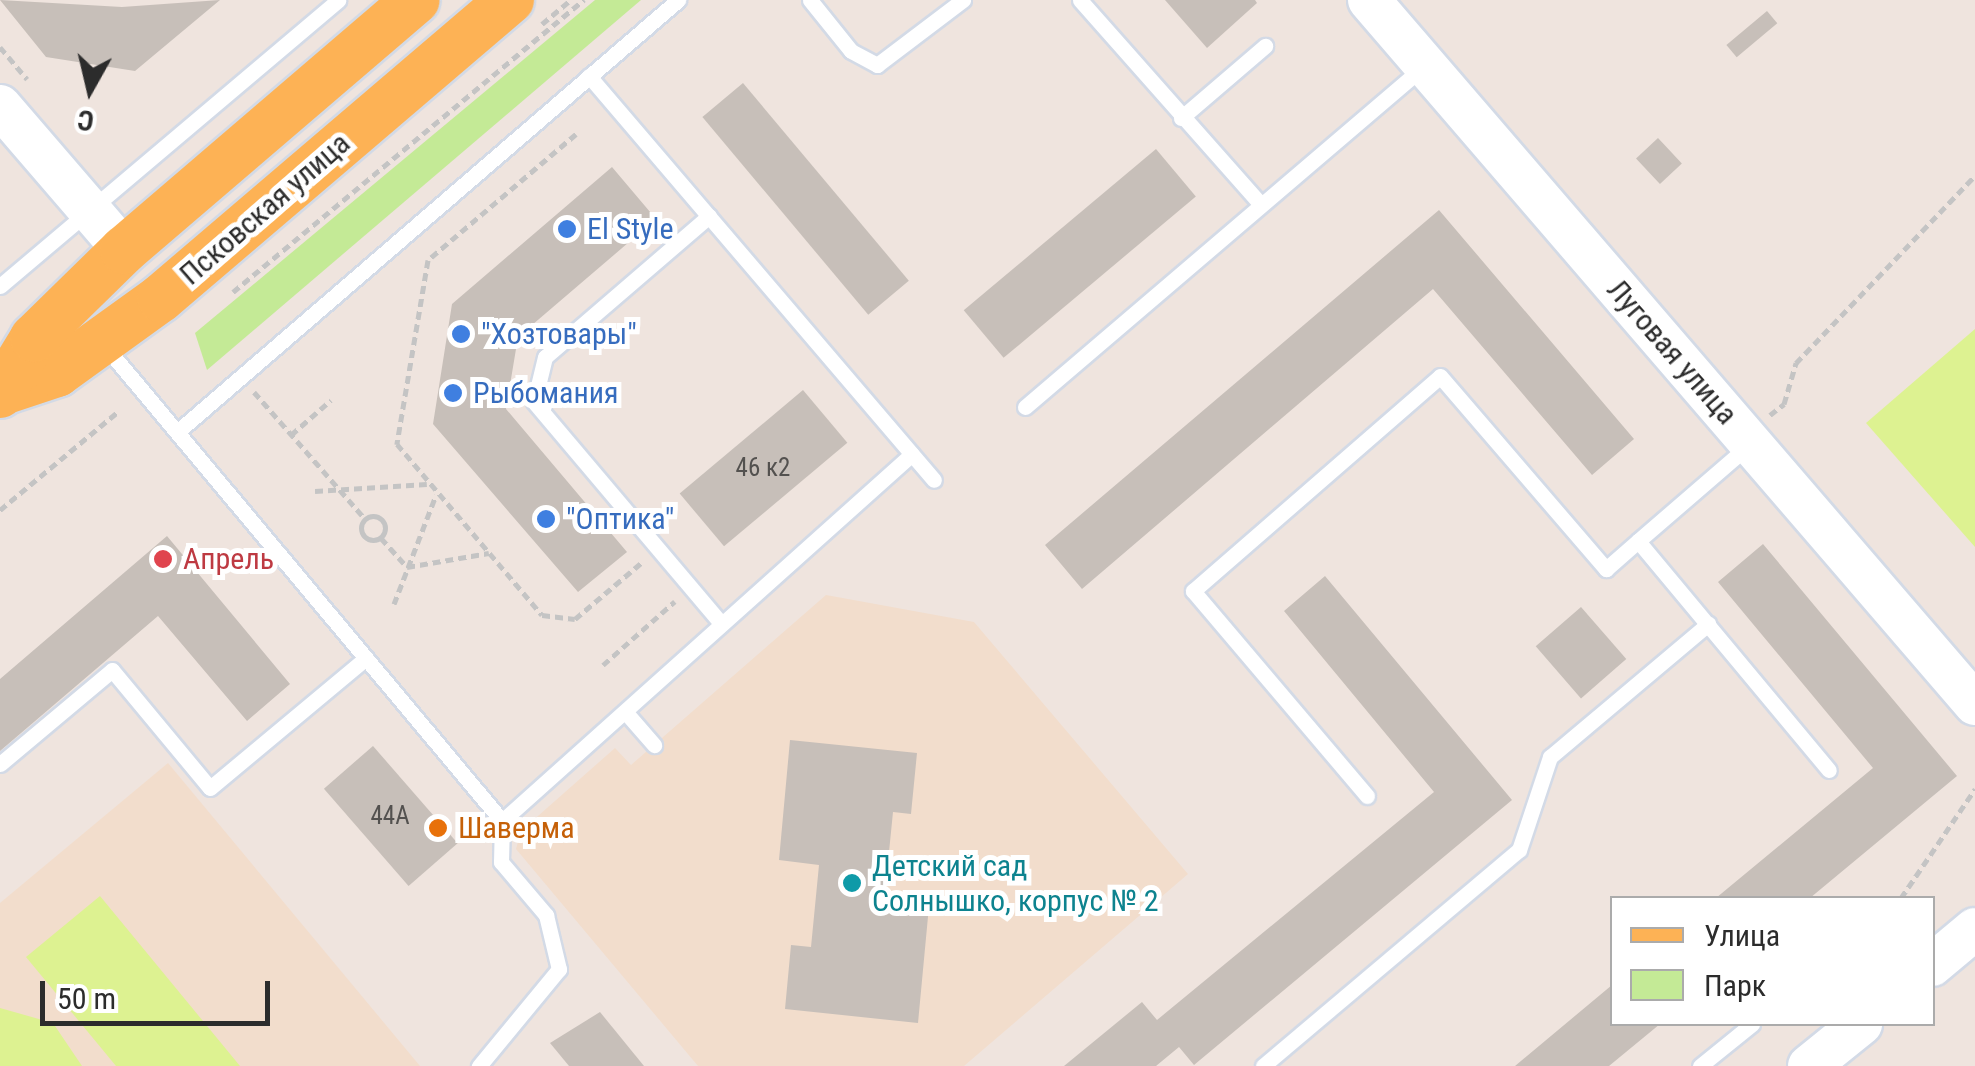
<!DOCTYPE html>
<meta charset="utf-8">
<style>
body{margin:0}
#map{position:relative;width:1975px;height:1066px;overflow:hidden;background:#efe4de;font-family:"Roboto Condensed",sans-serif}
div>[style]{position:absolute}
.education>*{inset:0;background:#f2ddcc}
.green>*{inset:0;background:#c4ea96}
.pitch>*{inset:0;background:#ddf291}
.building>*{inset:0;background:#c7bfb9;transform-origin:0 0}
.path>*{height:5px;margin-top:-2.5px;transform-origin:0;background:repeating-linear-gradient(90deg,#c4c4c4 0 8px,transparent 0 13px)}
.path>.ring{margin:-2.5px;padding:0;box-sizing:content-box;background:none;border:5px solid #c4c4c4;border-radius:50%}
.roads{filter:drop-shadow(2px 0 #d3dae6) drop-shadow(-2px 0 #d3dae6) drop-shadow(0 2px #d3dae6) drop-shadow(0 -2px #d3dae6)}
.lane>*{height:15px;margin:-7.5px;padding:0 7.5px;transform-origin:7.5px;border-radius:7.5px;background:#fff}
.secondary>*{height:42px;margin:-21px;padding:0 21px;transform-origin:21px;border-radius:21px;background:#fff}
.primary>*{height:48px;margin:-24px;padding:0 24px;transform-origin:24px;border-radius:24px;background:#fdb255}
.dots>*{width:28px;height:28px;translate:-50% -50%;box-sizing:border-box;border:5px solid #fff;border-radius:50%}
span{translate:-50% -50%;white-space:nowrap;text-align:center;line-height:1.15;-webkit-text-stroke:10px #fff;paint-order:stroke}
.number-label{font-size:25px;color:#53514f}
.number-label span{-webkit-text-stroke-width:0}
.street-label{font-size:30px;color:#2c2c2c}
.shop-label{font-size:30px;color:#366cbe}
.left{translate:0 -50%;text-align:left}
.health-label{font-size:30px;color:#be3a42}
.food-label{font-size:30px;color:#c56008}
.culture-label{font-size:30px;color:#0d838f}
.legend{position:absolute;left:1610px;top:896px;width:325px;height:130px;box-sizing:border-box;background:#fff;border:2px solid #ababab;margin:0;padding:12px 18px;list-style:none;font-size:30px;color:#2c2c2c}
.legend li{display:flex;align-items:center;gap:20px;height:50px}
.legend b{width:50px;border:2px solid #ababab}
.north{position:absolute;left:40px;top:40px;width:100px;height:100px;-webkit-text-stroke:8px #fff;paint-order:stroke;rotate:188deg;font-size:28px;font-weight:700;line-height:40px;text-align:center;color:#2c2c2c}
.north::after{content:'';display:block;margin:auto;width:35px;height:45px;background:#2c2c2c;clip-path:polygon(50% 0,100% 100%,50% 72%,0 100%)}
.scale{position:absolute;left:40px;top:981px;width:230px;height:45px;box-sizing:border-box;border:5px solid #2c2c2c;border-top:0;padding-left:12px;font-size:30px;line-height:35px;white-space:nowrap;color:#2c2c2c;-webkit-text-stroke:8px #fff;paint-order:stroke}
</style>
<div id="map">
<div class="education">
<i style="clip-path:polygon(826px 595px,974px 622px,1188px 874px,964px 1066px,698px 1066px,516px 849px,521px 831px,615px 748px,631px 765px)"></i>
<i style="clip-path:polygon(168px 763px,420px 1066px,0 1066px,0 903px)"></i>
</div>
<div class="green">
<i style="clip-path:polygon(595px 0,641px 0,207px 370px,195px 333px)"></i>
</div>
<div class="pitch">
<i style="clip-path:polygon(1975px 329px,1975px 547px,1866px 423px)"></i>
<i style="clip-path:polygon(100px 896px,240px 1066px,116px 1066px,26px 957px)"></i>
<i style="clip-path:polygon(0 1008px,53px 1023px,82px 1066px,0 1066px)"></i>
</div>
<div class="building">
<i style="clip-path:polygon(0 0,122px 7px,220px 0,135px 71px,46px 57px)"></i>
<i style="clip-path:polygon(1165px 0,1255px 0,1257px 3px,1207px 48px)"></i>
<i style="left:1767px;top:11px;width:16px;height:53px;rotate:50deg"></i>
<i style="left:743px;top:83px;width:258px;height:53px;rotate:50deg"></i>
<i style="left:1658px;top:138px;width:35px;height:30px;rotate:47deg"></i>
<i style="left:1156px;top:149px;width:62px;height:251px;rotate:50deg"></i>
<i style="clip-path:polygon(612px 167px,656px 219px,518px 337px,506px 409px,627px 552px,578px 592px,433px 424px,452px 304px)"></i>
<i style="clip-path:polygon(1439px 210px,1634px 439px,1592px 475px,1433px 289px,1082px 589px,1045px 545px)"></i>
<i style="left:803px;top:390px;width:69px;height:161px;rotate:50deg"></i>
<i style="clip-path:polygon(167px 536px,290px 684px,247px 721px,158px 616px,0 751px,0 679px)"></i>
<i style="clip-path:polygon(1763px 544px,1957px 776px,1810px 898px,1716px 898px,1873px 768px,1718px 582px)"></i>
<i style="clip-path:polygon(1325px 576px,1512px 800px,1194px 1065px,1179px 1047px,1156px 1066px,1064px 1066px,1142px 1002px,1157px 1020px,1434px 792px,1284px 611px)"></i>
<i style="left:1581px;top:607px;width:69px;height:60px;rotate:49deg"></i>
<i style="clip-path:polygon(790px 740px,917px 753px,911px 814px,893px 812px,884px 902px,929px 906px,918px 1023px,785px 1009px,791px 945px,811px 947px,819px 865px,779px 860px)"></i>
<i style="left:373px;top:746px;width:129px;height:65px;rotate:49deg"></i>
<i style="clip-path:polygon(1612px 985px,1612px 1024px,1660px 1024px,1609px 1066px,1515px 1066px)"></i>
<i style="clip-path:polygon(600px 1012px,644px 1066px,569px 1066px,550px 1043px)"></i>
</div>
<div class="path">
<i style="left:542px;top:24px;width:38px;rotate:-40deg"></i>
<i style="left:0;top:47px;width:42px;rotate:49.8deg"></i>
<i style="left:576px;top:134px;width:194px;rotate:139.6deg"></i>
<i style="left:428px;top:260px;width:187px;rotate:99.6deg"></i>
<i style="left:397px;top:444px;width:224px;rotate:49.7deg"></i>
<i style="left:542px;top:615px;width:33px;rotate:7deg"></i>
<i style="left:575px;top:619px;width:87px;rotate:-40.3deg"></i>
<i style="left:233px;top:292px;width:457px;rotate:-39.8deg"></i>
<i style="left:254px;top:392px;width:169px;rotate:48.8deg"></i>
<i style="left:1770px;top:415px;width:18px;rotate:-38deg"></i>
<i style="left:1784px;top:404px;width:43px;rotate:-73.7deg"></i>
<i style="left:1796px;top:363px;width:259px;rotate:-46.3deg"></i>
<i style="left:291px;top:435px;width:53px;rotate:-41.2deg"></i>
<i style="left:315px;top:491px;width:112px;rotate:-3.6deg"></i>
<i style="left:0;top:510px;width:155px;rotate:-39.8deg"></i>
<i class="ring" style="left:361px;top:516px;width:19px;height:19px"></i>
<i style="left:381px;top:538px;width:39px;rotate:48deg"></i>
<i style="left:407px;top:567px;width:83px;rotate:-9.7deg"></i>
<i style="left:394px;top:604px;width:117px;rotate:-68.9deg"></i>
<i style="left:603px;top:665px;width:96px;rotate:-41.6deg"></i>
<i style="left:1901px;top:898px;width:132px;rotate:-55.8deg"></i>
</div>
<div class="roads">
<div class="lane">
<i style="left:810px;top:0;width:65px;rotate:51.2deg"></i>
<i style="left:851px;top:51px;width:30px;rotate:28deg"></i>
<i style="left:877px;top:65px;width:108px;rotate:-37.1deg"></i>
<i style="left:1080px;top:0;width:270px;rotate:48.5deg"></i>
<i style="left:589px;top:76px;width:531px;rotate:49.5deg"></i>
<i style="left:1181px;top:118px;width:111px;rotate:-40.6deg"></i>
<i style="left:709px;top:216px;width:216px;rotate:139.3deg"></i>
<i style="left:545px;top:357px;width:46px;rotate:103.7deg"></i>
<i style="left:534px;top:402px;width:285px;rotate:49.8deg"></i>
<i style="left:0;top:286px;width:443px;rotate:-40.2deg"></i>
<i style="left:104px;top:345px;width:620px;rotate:50.1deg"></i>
<i style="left:502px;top:821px;width:41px;rotate:91.4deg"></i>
<i style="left:501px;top:862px;width:70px;rotate:49.7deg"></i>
<i style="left:546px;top:915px;width:56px;rotate:76.5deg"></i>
<i style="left:559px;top:969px;width:126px;rotate:129.5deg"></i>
<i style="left:1025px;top:407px;width:522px;rotate:-40.49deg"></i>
<i style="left:177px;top:432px;width:662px;rotate:-40.77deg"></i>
<i style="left:1748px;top:446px;width:145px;rotate:139.2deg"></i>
<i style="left:1638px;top:541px;width:298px;rotate:50.2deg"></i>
<i style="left:628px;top:715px;width:40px;rotate:49deg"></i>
<i style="left:0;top:764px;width:146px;rotate:-40deg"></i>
<i style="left:112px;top:670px;width:153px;rotate:50.3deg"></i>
<i style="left:210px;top:788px;width:203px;rotate:-39.8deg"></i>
<i style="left:1367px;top:796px;width:269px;rotate:-130.3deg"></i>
<i style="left:1193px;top:591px;width:327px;rotate:-41deg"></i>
<i style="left:1440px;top:376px;width:255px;rotate:49.3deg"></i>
<i style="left:1606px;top:569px;width:43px;rotate:-41.2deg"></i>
<i style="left:502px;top:821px;width:550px;rotate:-41.83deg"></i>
<i style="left:1263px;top:1066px;width:335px;rotate:-40.2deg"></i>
<i style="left:1519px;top:850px;width:98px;rotate:-71.6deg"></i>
<i style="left:1550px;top:757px;width:207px;rotate:-40.1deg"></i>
<i style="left:1700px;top:1066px;width:67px;rotate:-38.9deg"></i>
</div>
<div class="secondary">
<i style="left:1369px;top:0;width:929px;rotate:49.28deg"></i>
<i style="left:0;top:106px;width:190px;rotate:49.3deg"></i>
<i style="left:1932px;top:965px;width:56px;rotate:-39.9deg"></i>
<i style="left:1809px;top:1066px;width:67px;rotate:-38.9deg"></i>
</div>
<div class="primary">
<i style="left:3px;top:391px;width:57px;rotate:-18.4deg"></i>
<i style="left:57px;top:373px;width:128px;rotate:-35.8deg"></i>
<i style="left:161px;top:298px;width:459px;rotate:-40.5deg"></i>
<i style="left:0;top:394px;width:66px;rotate:-58.7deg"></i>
<i style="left:34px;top:338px;width:126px;rotate:-44.4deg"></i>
<i style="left:124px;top:250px;width:384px;rotate:-40.6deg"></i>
</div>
</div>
<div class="dots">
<i style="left:567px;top:229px;background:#3f7fe0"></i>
<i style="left:461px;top:334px;background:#3f7fe0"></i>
<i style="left:453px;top:393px;background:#3f7fe0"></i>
<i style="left:546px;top:519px;background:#3f7fe0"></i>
<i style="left:163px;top:559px;background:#e0444e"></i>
<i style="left:438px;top:828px;background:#e8710a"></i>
<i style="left:852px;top:883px;background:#0f9aa8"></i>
</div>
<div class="number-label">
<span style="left:763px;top:468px">46 к2</span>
<span style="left:390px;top:816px">44А</span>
</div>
<div class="street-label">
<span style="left:265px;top:209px;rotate:-41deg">Псковская улица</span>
<span style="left:1672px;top:352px;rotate:49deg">Луговая улица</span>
</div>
<div class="shop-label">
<span class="left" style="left:587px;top:229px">El Style</span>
<span class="left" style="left:481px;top:334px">"Хозтовары"</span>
<span class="left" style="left:473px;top:393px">Рыбомания</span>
<span class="left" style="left:566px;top:519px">"Оптика"</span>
</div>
<div class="health-label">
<span class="left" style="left:183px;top:559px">Апрель</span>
</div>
<div class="food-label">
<span class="left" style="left:458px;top:828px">Шаверма</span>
</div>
<div class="culture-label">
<span class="left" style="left:872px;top:883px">Детский сад<br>Солнышко, корпус № 2</span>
</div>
<ul class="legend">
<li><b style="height:12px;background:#fdb255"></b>Улица</li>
<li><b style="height:28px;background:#c4ea96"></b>Парк</li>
</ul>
<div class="north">С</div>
<div class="scale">50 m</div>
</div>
